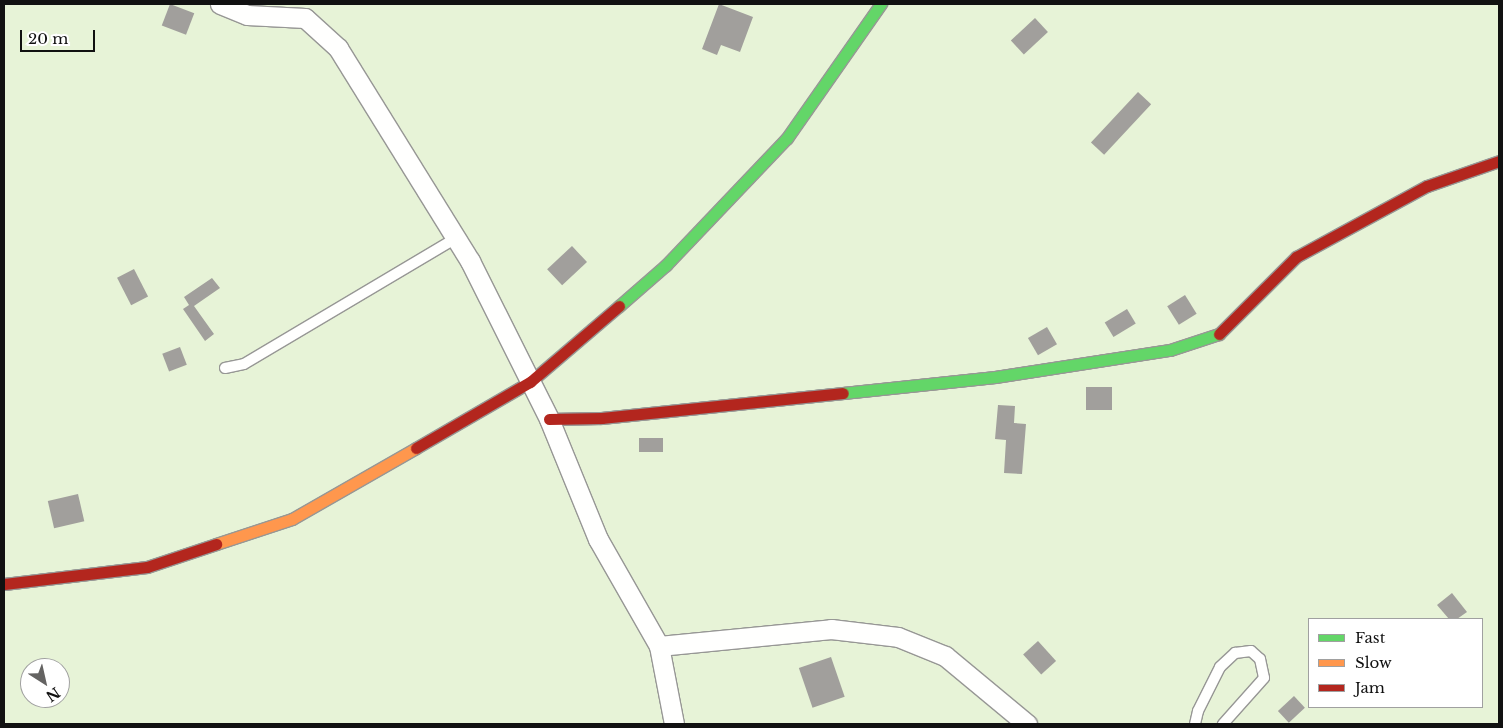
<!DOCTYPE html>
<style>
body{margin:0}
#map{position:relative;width:1503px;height:728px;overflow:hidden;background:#fdfcf7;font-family:"Libre Baskerville",serif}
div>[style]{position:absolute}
.green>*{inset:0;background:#e7f3d7}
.building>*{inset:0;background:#a19f9c;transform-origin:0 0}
.roads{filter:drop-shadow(1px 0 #979795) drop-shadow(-1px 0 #979795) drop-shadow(0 1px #979795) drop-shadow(0 -1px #979795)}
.lane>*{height:10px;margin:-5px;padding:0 5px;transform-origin:5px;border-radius:5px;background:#fffffe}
.street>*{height:19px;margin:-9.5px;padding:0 9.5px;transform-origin:9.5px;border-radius:9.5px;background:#fffffe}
.fast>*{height:11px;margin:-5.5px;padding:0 5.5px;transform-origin:5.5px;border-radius:5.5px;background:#63d668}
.slow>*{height:11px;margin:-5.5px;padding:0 5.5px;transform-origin:5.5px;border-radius:5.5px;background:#ff974d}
.jam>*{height:11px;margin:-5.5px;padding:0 5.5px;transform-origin:5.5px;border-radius:5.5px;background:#b3261e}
span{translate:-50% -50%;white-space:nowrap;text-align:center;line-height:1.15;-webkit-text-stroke:5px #fff;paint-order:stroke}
.frame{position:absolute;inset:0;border:5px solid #111;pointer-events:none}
.legend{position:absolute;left:1308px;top:618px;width:175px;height:90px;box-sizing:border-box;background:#fff;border:1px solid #a0a0a0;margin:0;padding:6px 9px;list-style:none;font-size:15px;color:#111}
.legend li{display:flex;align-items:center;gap:10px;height:25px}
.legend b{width:25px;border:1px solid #a0a0a0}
.north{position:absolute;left:20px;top:658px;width:50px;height:50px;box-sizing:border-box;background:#fff;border:1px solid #a0a0a0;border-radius:50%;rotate:145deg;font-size:14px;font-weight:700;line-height:20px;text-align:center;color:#111}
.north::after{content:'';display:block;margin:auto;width:18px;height:22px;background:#646362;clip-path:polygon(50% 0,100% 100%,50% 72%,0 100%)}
.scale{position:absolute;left:20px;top:30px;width:75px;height:22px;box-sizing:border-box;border:2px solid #111;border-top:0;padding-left:6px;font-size:15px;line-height:18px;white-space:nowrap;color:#111;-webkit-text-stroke:4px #fff;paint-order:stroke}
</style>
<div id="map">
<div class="green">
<i style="clip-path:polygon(evenodd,4px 4px,1499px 4px,1499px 724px,4px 724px,4px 4px,1309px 619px,1482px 619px,1482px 707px,1309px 707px,1309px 619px,4px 4px,30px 668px,60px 668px,60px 698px,30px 698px,30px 668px)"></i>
</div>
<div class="building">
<i style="left:170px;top:4px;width:26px;height:23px;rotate:21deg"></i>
<i style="clip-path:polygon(719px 4px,753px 17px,740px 52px,721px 45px,717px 55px,702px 49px)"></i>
<i style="left:1035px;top:18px;width:19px;height:33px;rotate:47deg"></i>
<i style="left:1138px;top:92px;width:18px;height:69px;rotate:43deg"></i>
<i style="left:572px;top:246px;width:22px;height:34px;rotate:47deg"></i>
<i style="left:134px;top:269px;width:31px;height:19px;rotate:63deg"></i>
<i style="clip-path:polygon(212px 278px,220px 288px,194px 306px,214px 334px,205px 341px,183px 309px,189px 305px,184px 297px)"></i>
<i style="left:1185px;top:295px;width:22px;height:21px;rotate:58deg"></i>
<i style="left:1127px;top:309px;width:17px;height:26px;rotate:59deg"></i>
<i style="left:1047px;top:327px;width:20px;height:22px;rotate:60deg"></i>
<i style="left:180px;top:347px;width:19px;height:19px;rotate:69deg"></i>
<i style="left:1112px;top:387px;width:23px;height:26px;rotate:90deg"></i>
<i style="clip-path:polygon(998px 405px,1015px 406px,1014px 423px,1026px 424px,1022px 474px,1004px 473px,1006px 440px,995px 439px)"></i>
<i style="left:639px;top:438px;width:24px;height:14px"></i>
<i style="left:78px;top:494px;width:28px;height:31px;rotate:77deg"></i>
<i style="clip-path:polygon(1452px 593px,1467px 612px,1457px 619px,1449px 619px,1437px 605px)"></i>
<i style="left:1038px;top:641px;width:27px;height:20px;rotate:48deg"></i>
<i style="left:831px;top:657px;width:42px;height:34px;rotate:71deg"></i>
<i style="left:1294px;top:696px;width:16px;height:22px;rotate:47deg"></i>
</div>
<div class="roads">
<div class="lane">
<i style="left:225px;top:368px;width:19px;rotate:-12deg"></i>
<i style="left:244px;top:364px;width:247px;rotate:-30.7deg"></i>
<i style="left:1195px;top:724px;width:13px;rotate:-77deg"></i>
<i style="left:1198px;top:711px;width:49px;rotate:-63.4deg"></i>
<i style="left:1220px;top:667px;width:21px;rotate:-43deg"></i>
<i style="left:1235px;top:653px;width:16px;rotate:-7deg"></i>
<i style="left:1251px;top:651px;width:12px;rotate:42deg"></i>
<i style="left:1260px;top:659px;width:19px;rotate:78deg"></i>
<i style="left:1264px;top:678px;width:62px;rotate:131.7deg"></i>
</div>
<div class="street">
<i style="left:220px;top:4px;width:29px;rotate:22deg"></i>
<i style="left:247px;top:15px;width:58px;rotate:3deg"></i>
<i style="left:305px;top:18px;width:45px;rotate:42.3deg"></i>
<i style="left:338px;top:48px;width:251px;rotate:58.2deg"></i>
<i style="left:470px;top:261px;width:177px;rotate:63.4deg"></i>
<i style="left:549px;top:419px;width:130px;rotate:67.8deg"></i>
<i style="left:598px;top:539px;width:123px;rotate:60.3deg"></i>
<i style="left:659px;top:646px;width:79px;rotate:79.1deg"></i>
<i style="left:659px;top:646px;width:173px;rotate:-5.6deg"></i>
<i style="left:831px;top:629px;width:67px;rotate:6.8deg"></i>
<i style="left:898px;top:637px;width:51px;rotate:22deg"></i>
<i style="left:945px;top:656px;width:107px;rotate:39.7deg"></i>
</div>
<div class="fast">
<i style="left:619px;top:306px;width:62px;rotate:-41.1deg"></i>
<i style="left:666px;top:265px;width:175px;rotate:-46.4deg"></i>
<i style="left:787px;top:138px;width:164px;rotate:-55deg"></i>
<i style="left:843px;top:393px;width:153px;rotate:-6deg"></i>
<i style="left:995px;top:377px;width:177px;rotate:-8.8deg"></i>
<i style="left:1170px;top:350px;width:52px;rotate:-18.1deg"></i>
</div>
<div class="slow">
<i style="left:216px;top:544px;width:80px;rotate:-18.2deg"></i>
<i style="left:292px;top:519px;width:143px;rotate:-29.8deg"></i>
</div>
<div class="jam">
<i style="left:1219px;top:334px;width:109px;rotate:-45deg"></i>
<i style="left:1296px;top:257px;width:149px;rotate:-28.5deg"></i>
<i style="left:1427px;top:186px;width:76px;rotate:-19.1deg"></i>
<i style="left:549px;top:419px;width:53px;rotate:-1.1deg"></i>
<i style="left:602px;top:418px;width:242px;rotate:-5.9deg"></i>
<i style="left:416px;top:448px;width:132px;rotate:-30.1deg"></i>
<i style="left:530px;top:382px;width:117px;rotate:-40.5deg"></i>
<i style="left:4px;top:584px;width:144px;rotate:-6.8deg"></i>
<i style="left:147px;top:567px;width:73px;rotate:-18.4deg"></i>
</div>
</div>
<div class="frame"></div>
<ul class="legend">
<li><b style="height:6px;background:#63d668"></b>Fast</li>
<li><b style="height:6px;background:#ff974d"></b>Slow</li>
<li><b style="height:6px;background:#b3261e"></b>Jam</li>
</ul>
<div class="north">N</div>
<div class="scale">20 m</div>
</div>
